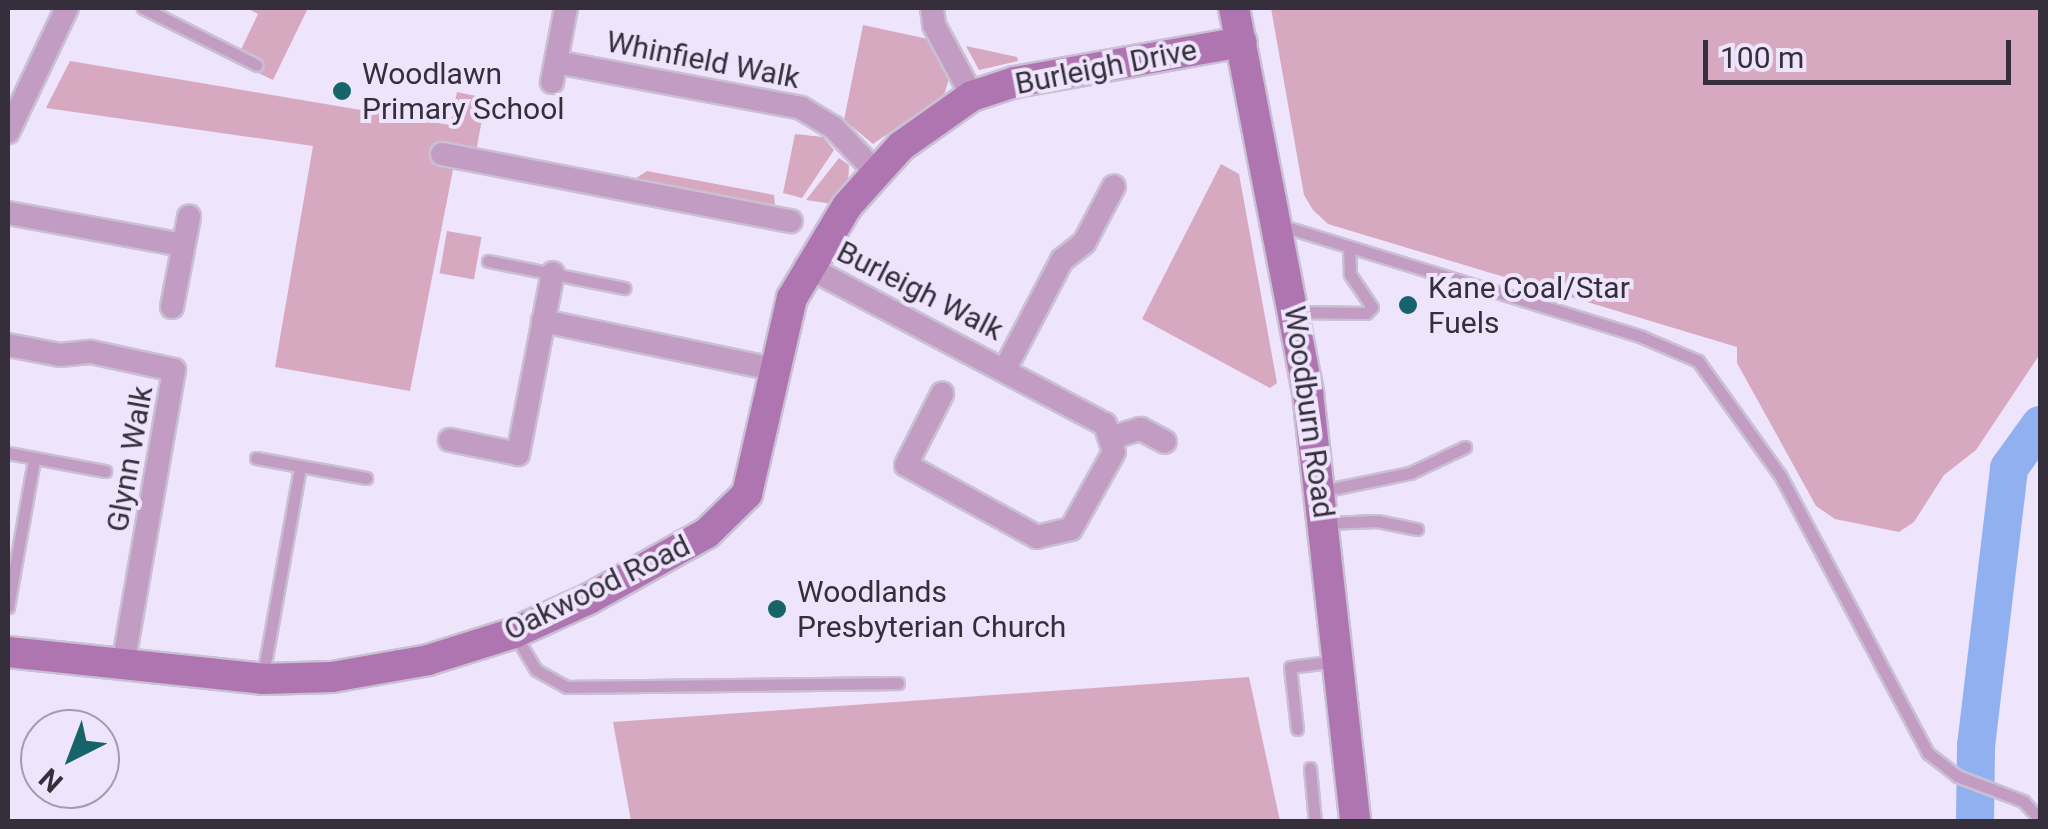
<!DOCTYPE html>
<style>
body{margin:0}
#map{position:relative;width:2048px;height:829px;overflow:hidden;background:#eee4fb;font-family:Roboto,sans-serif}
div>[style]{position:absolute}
.green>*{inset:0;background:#d7a9c1;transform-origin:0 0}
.river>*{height:38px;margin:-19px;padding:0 19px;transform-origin:19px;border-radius:19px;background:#90b0f0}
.roads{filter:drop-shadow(2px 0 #c9c0d4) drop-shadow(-2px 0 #c9c0d4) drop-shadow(0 2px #c9c0d4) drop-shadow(0 -2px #c9c0d4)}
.lane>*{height:11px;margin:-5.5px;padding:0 5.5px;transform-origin:5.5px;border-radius:5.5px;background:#c39cc4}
.street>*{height:22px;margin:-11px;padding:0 11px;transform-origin:11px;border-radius:11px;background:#c39cc4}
.secondary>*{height:30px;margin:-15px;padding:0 15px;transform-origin:15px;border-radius:15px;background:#af75b1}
.dots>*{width:28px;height:28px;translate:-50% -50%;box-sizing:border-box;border:5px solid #eee4fb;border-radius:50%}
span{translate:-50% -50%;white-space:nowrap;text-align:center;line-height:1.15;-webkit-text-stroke:8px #eee4fb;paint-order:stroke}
.street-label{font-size:30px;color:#342f3a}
.poi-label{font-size:30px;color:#342f3a}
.left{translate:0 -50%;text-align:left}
.frame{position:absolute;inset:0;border:10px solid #342f3a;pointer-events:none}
.north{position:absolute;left:20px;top:709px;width:100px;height:100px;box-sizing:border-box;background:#eee4fb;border:2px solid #a49cae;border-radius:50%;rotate:222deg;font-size:28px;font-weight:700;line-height:40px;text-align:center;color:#342f3a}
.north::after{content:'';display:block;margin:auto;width:35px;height:45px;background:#16646a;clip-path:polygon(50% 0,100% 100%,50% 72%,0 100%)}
.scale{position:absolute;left:1703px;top:40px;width:308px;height:45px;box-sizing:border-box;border:5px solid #342f3a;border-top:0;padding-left:12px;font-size:30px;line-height:35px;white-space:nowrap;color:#342f3a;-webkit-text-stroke:8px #eee4fb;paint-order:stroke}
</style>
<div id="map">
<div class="green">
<i style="clip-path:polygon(247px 8px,308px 8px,273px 80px,235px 62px,258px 14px)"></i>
<i style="clip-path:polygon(1271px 8px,2040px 8px,2040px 354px,1976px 450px,1944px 475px,1914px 522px,1899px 532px,1835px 519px,1816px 506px,1737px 363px,1737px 347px,1328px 224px,1313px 210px,1304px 195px)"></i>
<i style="clip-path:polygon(863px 25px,928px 39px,949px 79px,944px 95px,873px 144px,844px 120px)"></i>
<i style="clip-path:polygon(966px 46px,1017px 57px,1018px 61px,979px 70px)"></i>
<i style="clip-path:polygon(70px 61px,450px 125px,457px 92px,486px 98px,475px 157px,456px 154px,410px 391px,275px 367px,313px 146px,46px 108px)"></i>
<i style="clip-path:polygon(795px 134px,823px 137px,834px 150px,802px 198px,783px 193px)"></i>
<i style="clip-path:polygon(839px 158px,849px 165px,848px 185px,833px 204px,806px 200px)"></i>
<i style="clip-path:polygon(1221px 164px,1239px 174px,1277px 383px,1270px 388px,1142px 319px)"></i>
<i style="clip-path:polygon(647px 171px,774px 195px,776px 215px,633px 180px)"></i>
<i style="left:447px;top:231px;width:35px;height:43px;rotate:10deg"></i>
<i style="clip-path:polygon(1249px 677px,1280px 821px,631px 821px,613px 722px)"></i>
</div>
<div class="river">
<i style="left:1975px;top:822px;width:76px;rotate:-89.2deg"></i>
<i style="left:1976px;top:746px;width:280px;rotate:-83.2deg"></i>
<i style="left:2009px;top:468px;width:53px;rotate:-54.2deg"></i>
</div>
<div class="roads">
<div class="lane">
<i style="left:143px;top:8px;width:127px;rotate:26.6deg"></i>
<i style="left:1279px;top:225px;width:380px;rotate:17.1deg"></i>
<i style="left:1642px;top:337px;width:61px;rotate:23.2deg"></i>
<i style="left:1698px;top:361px;width:140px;rotate:54.3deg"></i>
<i style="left:1780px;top:475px;width:315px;rotate:62deg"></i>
<i style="left:1928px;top:753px;width:37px;rotate:38deg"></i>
<i style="left:1957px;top:776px;width:71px;rotate:20.7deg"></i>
<i style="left:2023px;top:801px;width:25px;rotate:47deg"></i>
<i style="left:488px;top:261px;width:139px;rotate:11.2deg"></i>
<i style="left:1295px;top:312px;width:71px;rotate:0.8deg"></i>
<i style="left:1366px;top:313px;width:8px;rotate:-45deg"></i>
<i style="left:1372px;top:307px;width:40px;rotate:-124deg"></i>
<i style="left:1350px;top:274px;width:27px;rotate:-92deg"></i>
<i style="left:8px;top:453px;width:99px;rotate:10.5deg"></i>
<i style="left:256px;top:458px;width:112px;rotate:10.3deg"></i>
<i style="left:1322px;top:491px;width:90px;rotate:-11.6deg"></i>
<i style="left:1410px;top:473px;width:61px;rotate:-25.3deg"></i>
<i style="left:1325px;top:523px;width:52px;rotate:-2.2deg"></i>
<i style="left:1377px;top:521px;width:41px;rotate:11.3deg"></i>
<i style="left:8px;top:607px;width:150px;rotate:-80deg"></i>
<i style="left:514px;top:633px;width:43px;rotate:59.3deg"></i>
<i style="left:536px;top:670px;width:35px;rotate:29deg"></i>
<i style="left:567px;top:687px;width:331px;rotate:-0.7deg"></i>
<i style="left:263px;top:675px;width:210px;rotate:-79.9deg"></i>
<i style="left:1297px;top:729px;width:62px;rotate:-96.4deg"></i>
<i style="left:1290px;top:667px;width:47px;rotate:-7.3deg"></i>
<i style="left:1310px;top:768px;width:54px;rotate:84.7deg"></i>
</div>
<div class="street">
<i style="left:932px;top:8px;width:17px;rotate:83deg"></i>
<i style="left:934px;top:25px;width:81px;rotate:61.8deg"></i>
<i style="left:556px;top:62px;width:249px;rotate:10.6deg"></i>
<i style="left:801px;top:108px;width:37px;rotate:31deg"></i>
<i style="left:833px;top:127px;width:61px;rotate:46.3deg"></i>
<i style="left:552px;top:82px;width:75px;rotate:-79.3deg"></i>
<i style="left:8px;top:132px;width:137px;rotate:-64.6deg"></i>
<i style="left:442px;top:154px;width:355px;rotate:10.9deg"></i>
<i style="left:8px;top:213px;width:178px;rotate:10.4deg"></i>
<i style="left:806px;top:266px;width:338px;rotate:27.9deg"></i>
<i style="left:1105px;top:424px;width:29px;rotate:72deg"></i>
<i style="left:1114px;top:452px;width:88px;rotate:119.2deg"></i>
<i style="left:1071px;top:529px;width:35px;rotate:167deg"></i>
<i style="left:1037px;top:537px;width:149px;rotate:-151.2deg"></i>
<i style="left:906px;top:465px;width:80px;rotate:-63.1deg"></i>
<i style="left:172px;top:307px;width:92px;rotate:-79.3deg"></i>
<i style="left:543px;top:321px;width:235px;rotate:11.8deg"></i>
<i style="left:8px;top:345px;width:53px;rotate:10.9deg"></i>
<i style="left:60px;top:355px;width:31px;rotate:-6deg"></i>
<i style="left:91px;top:352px;width:85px;rotate:12.2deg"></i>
<i style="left:174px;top:370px;width:300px;rotate:99.8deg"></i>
<i style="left:1005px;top:369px;width:123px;rotate:-62.4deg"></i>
<i style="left:1062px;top:260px;width:28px;rotate:-38deg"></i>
<i style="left:1084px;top:243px;width:64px;rotate:-62.2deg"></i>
<i style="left:1114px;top:437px;width:28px;rotate:-17deg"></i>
<i style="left:1141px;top:429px;width:27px;rotate:28deg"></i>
<i style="left:450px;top:440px;width:69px;rotate:11.6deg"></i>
<i style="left:518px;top:454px;width:184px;rotate:-79.1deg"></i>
</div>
<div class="secondary">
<i style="left:1234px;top:8px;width:392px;rotate:79.1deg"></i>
<i style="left:1308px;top:393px;width:432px;rotate:83.7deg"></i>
<i style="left:8px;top:652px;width:256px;rotate:6deg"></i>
<i style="left:263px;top:679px;width:69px;rotate:-1.7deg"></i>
<i style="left:332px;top:677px;width:97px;rotate:-10deg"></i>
<i style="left:428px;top:660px;width:90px;rotate:-17.4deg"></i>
<i style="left:514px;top:633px;width:82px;rotate:-24.4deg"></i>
<i style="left:589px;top:599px;width:135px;rotate:-29.2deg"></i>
<i style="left:707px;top:533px;width:56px;rotate:-44.3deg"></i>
<i style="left:747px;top:494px;width:201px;rotate:-77.1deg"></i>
<i style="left:792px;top:298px;width:107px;rotate:-59.1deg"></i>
<i style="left:847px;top:206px;width:81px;rotate:-48deg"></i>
<i style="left:901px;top:146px;width:87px;rotate:-35.2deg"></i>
<i style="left:972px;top:96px;width:45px;rotate:-18deg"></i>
<i style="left:1015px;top:82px;width:230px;rotate:-10deg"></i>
</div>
</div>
<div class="dots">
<i style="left:342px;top:91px;background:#16646a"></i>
<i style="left:1408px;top:305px;background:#16646a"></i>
<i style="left:777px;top:609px;background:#16646a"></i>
</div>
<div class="street-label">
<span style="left:703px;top:60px;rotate:11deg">Whinfield Walk</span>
<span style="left:1106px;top:67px;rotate:-11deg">Burleigh Drive</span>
<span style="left:920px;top:291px;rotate:27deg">Burleigh Walk</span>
<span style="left:1309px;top:412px;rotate:82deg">Woodburn Road</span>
<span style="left:130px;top:459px;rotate:-80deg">Glynn Walk</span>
<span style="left:597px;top:588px;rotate:-26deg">Oakwood Road</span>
</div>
<div class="poi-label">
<span class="left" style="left:362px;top:91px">Woodlawn<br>Primary School</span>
<span class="left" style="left:1428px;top:305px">Kane Coal/Star<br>Fuels</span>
<span class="left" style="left:797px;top:609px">Woodlands<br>Presbyterian Church</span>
</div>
<div class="frame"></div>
<div class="north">N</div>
<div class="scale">100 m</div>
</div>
